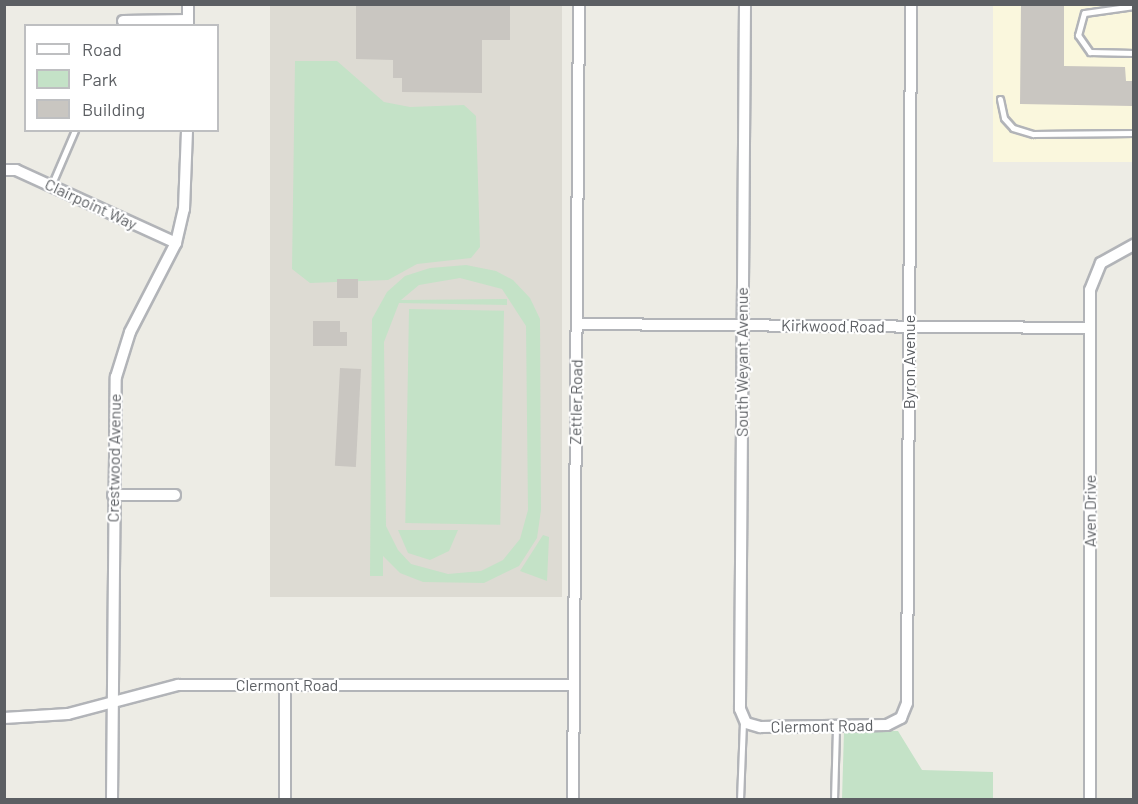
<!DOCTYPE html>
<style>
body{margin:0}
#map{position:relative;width:1138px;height:804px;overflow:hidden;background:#edece5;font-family:Barlow,sans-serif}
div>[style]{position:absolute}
.commercial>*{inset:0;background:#faf7dd;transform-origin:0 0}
.education>*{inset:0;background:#dddbd3;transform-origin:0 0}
.green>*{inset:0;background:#c4e2c7;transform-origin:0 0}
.building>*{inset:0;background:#c9c6c1;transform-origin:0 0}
.roads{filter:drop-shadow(2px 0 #b2b4b8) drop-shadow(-2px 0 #b2b4b8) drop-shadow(0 2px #b2b4b8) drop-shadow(0 -2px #b2b4b8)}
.lane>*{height:5px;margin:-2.5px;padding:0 2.5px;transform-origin:2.5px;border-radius:2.5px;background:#fff}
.street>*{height:10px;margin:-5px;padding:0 5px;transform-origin:5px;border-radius:5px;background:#fff}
span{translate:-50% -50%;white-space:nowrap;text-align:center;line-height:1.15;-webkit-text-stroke:4.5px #fff;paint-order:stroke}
.street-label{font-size:16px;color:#5c5f63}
.frame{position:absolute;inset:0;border:6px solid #5c5f63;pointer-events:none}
.legend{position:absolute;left:24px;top:24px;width:195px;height:108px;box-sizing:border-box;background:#fff;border:2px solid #bebfc1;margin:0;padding:8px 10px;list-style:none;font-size:18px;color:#5c5f63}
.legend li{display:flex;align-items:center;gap:12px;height:30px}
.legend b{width:30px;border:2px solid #bebfc1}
</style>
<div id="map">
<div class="commercial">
<i style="left:993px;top:5px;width:140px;height:157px"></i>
</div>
<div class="education">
<i style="left:270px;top:5px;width:292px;height:592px"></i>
</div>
<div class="green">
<i style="clip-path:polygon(295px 61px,337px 61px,384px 102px,410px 107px,464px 105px,476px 116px,480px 247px,471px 258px,417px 264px,388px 280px,310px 283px,292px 269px)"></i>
<i style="clip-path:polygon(evenodd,466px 265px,496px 271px,513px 280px,530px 298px,540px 319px,541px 510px,537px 538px,519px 566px,484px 583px,423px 582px,400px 573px,383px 556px,383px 576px,370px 576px,372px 319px,387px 292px,405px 276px,430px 268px,466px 265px,460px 278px,502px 289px,526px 326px,528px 510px,520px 539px,503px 560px,481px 571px,448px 574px,411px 564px,398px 550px,386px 526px,384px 342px,399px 303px,507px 305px,507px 299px,401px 300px,419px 285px,460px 278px)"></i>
<i style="left:409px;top:309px;width:95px;height:214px;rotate:1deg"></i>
<i style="clip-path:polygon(398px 530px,458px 530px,449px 551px,430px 560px,408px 553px)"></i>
<i style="clip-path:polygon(543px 535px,549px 537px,547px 581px,520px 571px)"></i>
<i style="clip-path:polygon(844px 731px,898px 731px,922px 770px,993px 772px,993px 799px,842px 799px)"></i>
</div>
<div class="building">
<i style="clip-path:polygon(356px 4px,510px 4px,510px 40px,482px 40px,482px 93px,402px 92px,402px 78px,393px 78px,393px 60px,356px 59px)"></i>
<i style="clip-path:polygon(1021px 4px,1064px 4px,1064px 66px,1125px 67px,1126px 81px,1132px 81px,1132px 106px,1020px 104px)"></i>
<i style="left:358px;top:279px;width:19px;height:21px;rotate:90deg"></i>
<i style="clip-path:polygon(313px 321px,340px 321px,340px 332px,347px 332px,347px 346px,313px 346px)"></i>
<i style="left:340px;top:368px;width:21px;height:98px;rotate:3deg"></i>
</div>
<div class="roads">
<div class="lane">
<i style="left:1134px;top:6px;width:50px;rotate:172deg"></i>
<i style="left:1084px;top:13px;width:23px;rotate:105deg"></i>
<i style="left:1078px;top:35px;width:21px;rotate:55deg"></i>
<i style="left:1090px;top:52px;width:44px;rotate:1.3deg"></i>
<i style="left:1000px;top:99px;width:19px;rotate:78deg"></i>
<i style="left:1004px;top:118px;width:13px;rotate:48deg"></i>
<i style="left:1013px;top:128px;width:21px;rotate:17deg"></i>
<i style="left:1033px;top:134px;width:101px;rotate:-0.6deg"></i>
<i style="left:51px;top:186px;width:61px;rotate:-66.8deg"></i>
<i style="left:740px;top:800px;width:79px;rotate:-87.8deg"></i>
<i style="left:834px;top:800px;width:73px;rotate:-88.4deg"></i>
</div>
<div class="street">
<i style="left:745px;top:4px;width:705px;rotate:90.41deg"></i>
<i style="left:740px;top:709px;width:15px;rotate:67deg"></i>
<i style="left:746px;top:723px;width:15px;rotate:16deg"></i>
<i style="left:760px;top:727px;width:127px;rotate:-0.9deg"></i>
<i style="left:887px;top:725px;width:16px;rotate:-27deg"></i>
<i style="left:901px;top:718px;width:16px;rotate:-68deg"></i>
<i style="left:907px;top:703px;width:699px;rotate:-89.67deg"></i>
<i style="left:123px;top:21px;width:65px;rotate:-0.9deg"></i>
<i style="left:188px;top:25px;width:21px;rotate:-90deg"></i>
<i style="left:4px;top:170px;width:12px"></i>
<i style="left:16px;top:170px;width:176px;rotate:24.5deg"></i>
<i style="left:577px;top:324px;width:512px;rotate:0.45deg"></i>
<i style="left:113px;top:495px;width:62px"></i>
<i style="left:4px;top:718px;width:64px;rotate:-3.6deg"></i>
<i style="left:68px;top:714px;width:114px;rotate:-14.8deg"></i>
<i style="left:178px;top:685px;width:396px"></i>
<i style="left:112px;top:800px;width:423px;rotate:-89.5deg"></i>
<i style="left:116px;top:377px;width:47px;rotate:-72.7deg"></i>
<i style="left:130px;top:332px;width:100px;rotate:-62.7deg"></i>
<i style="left:176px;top:243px;width:35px;rotate:-77deg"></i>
<i style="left:184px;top:209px;width:79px;rotate:-87.8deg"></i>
<i style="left:285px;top:800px;width:115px;rotate:-90deg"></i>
<i style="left:573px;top:800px;width:796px;rotate:-89.57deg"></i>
<i style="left:1090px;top:800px;width:510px;rotate:-90deg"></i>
<i style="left:1090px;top:290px;width:29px;rotate:-68deg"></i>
<i style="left:1101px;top:263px;width:38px;rotate:-29deg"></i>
</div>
</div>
<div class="street-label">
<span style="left:91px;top:204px;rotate:25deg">Clairpoint Way</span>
<span style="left:833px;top:326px;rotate:1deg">Kirkwood Road</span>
<span style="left:742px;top:362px;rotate:-90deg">South Weyant Avenue</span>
<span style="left:909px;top:362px;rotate:-90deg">Byron Avenue</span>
<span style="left:576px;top:402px;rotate:-89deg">Zettler Road</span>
<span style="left:114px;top:458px;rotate:-89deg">Crestwood Avenue</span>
<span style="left:1090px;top:511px;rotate:-90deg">Aven Drive</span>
<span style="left:287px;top:685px">Clermont Road</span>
<span style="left:822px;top:726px;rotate:-1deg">Clermont Road</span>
</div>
<div class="frame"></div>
<ul class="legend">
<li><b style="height:8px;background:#fff"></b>Road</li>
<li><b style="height:16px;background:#c4e2c7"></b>Park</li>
<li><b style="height:16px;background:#c9c6c1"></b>Building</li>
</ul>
</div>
